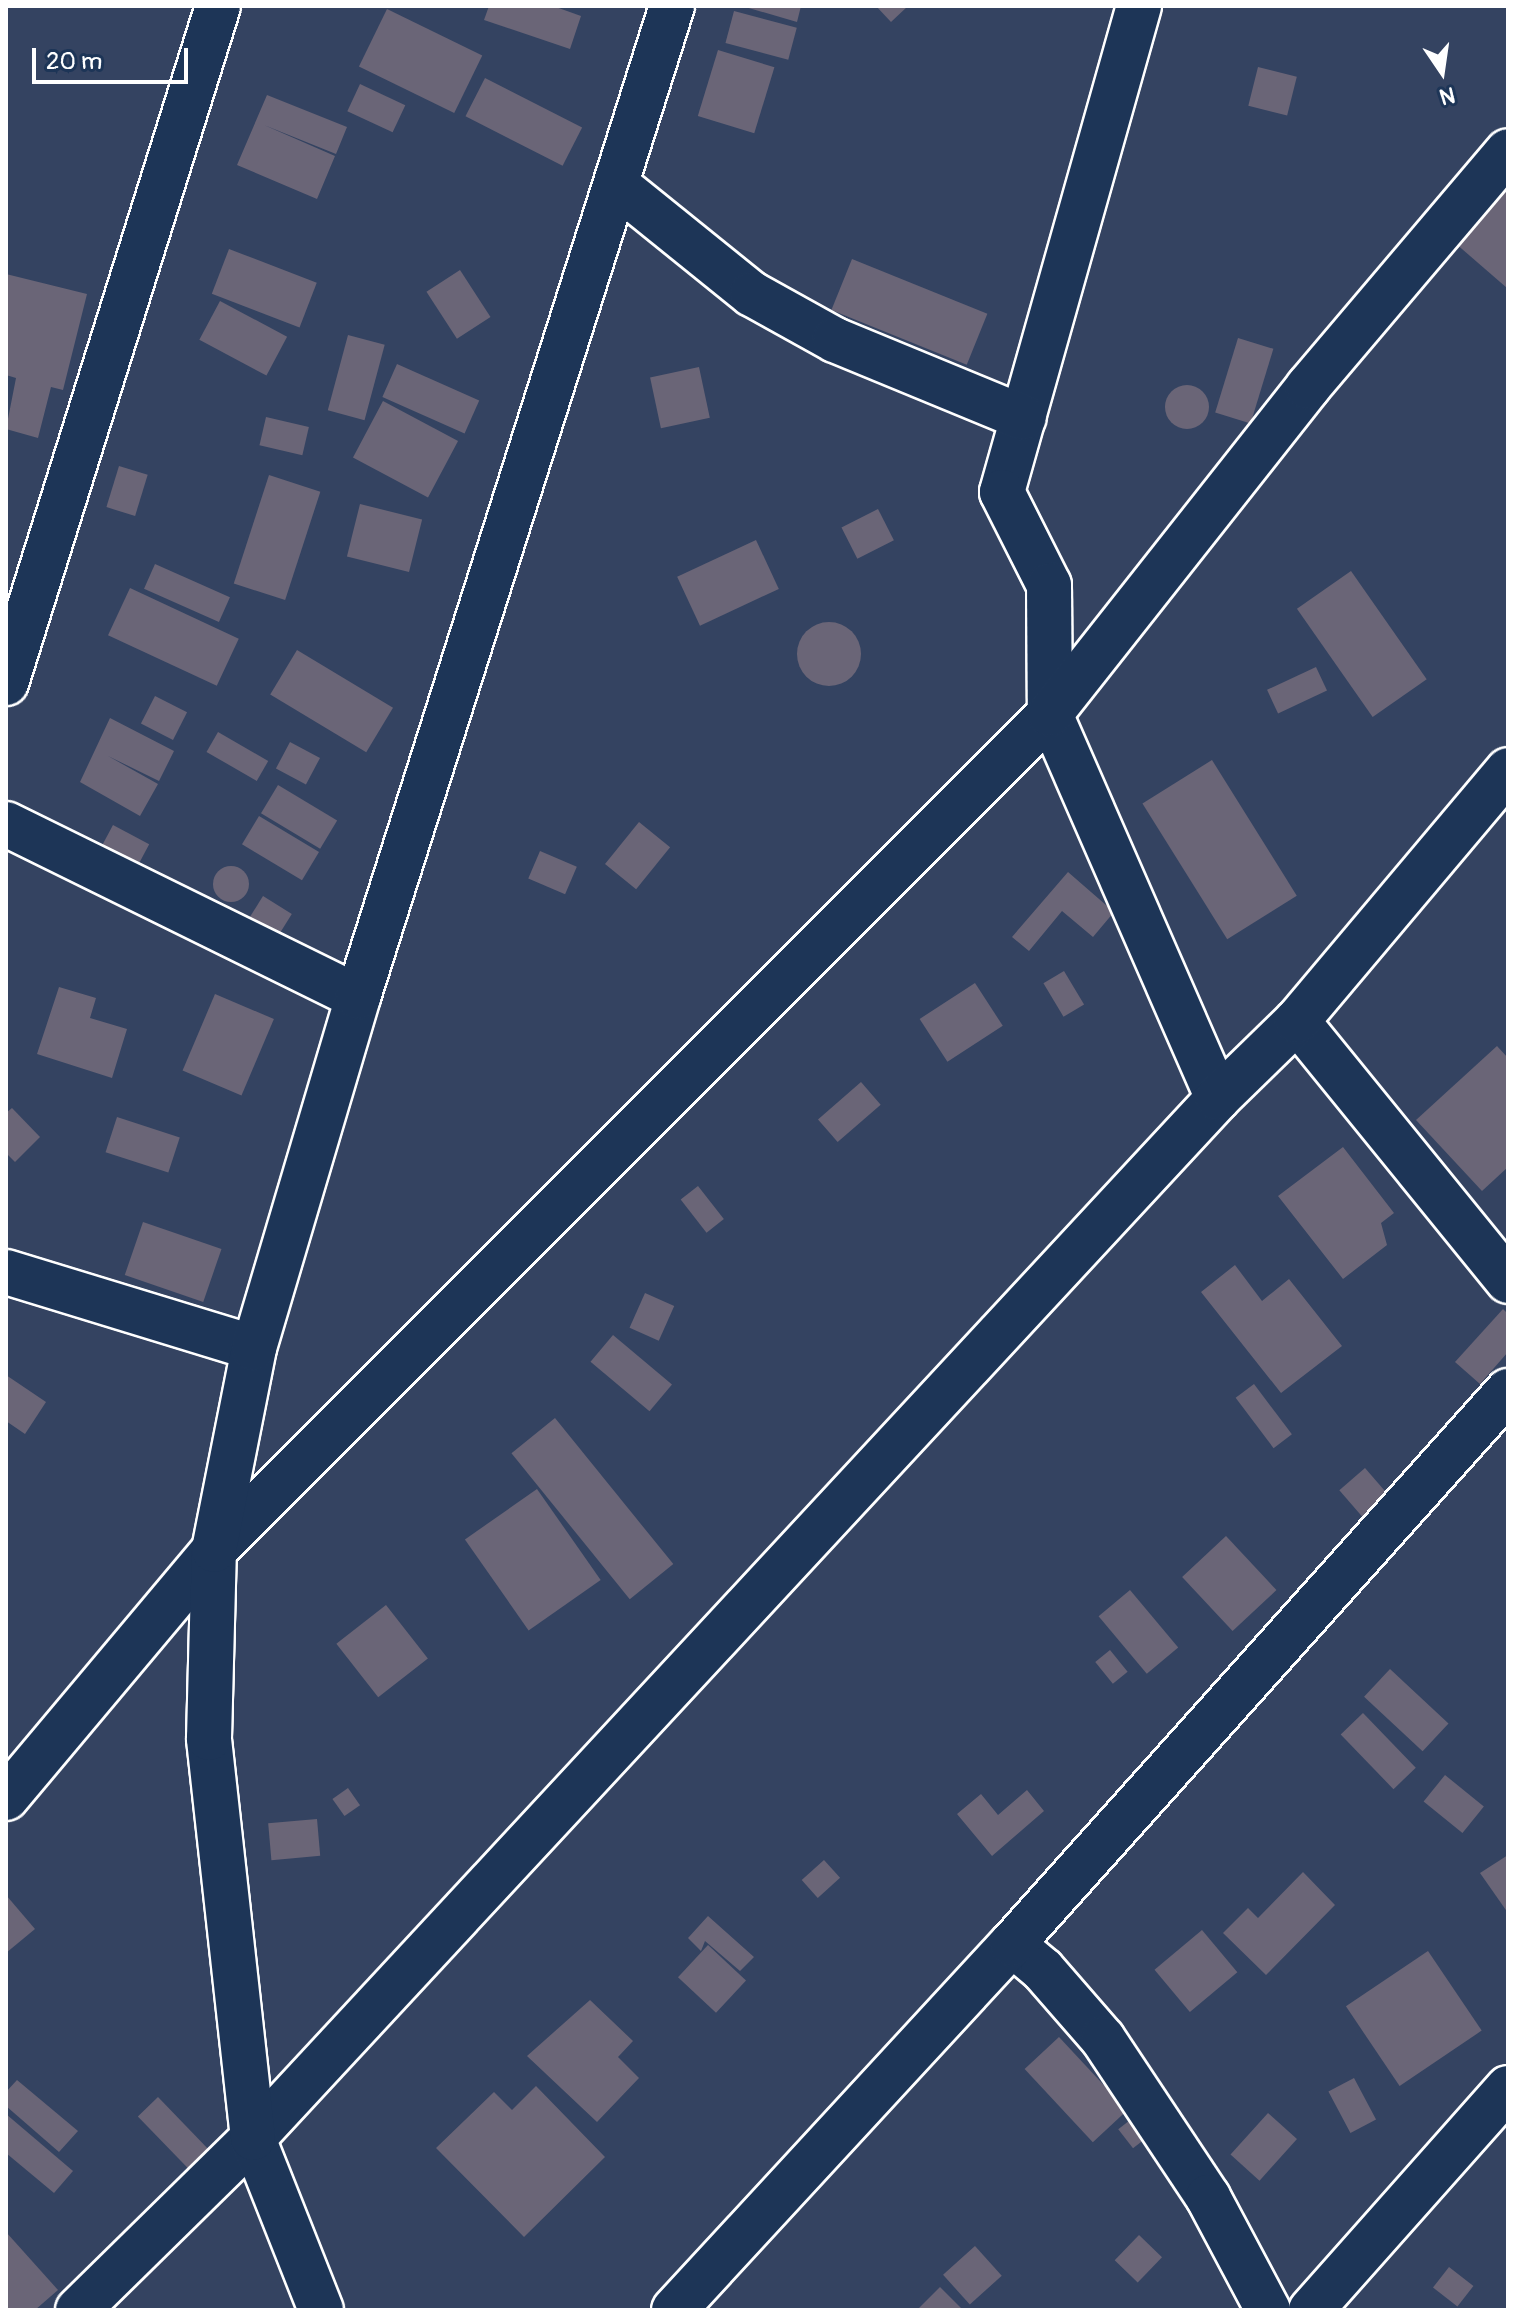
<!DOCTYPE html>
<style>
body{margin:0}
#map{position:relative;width:1514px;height:2316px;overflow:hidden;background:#344361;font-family:Pangolin,sans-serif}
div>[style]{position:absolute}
.building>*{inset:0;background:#6a6577;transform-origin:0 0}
.round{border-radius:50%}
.roads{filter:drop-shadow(2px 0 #fff) drop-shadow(-2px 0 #fff) drop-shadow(0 2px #fff) drop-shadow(0 -2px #fff)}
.street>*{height:44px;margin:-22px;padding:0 22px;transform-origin:22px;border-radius:22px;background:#1d3557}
span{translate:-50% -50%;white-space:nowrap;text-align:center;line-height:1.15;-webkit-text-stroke:6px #1d3557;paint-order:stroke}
.frame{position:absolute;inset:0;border:8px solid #fff;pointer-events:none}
.north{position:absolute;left:1402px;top:32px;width:80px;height:80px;-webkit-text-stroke:6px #1d3557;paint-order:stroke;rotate:167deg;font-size:22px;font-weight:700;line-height:32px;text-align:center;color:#fff}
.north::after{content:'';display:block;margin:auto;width:28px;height:36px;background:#fff;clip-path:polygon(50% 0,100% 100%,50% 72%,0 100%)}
.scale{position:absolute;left:32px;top:48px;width:156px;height:36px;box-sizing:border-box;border:4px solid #fff;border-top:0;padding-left:10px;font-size:24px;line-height:28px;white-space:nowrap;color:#fff;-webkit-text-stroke:6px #1d3557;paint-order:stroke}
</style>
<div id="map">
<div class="building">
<i style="clip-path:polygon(489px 6px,553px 6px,581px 16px,570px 49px,484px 20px)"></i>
<i style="clip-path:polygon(742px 6px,801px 6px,797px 22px)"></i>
<i style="clip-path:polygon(876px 6px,908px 6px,891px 22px)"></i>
<i style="left:387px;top:9px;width:106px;height:64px;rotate:26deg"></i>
<i style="left:734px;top:11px;width:65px;height:33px;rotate:15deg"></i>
<i style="left:718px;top:50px;width:59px;height:69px;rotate:17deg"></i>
<i style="left:1258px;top:67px;width:40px;height:40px;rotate:14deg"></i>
<i style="left:485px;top:78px;width:109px;height:43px;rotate:27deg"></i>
<i style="left:360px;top:84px;width:50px;height:30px;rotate:25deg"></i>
<i style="clip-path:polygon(267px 95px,347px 127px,336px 154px,264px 125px,335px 156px,317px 199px,237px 165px)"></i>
<i style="clip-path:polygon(1508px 167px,1508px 286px,1507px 288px,1447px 236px)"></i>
<i style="left:229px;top:249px;width:94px;height:48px;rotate:21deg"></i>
<i style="left:852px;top:259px;width:146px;height:55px;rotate:22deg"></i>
<i style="left:460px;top:270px;width:56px;height:40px;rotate:57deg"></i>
<i style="clip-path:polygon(6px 274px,87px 294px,63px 390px,51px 387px,38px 438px,6px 429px,16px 378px,6px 375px)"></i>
<i style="left:220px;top:301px;width:76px;height:44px;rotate:28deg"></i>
<i style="left:348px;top:335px;width:38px;height:78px;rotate:15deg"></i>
<i style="left:1238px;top:338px;width:37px;height:78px;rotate:17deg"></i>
<i style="left:397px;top:364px;width:90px;height:36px;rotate:24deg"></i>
<i style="left:699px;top:367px;width:52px;height:50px;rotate:78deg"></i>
<i class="round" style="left:1165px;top:385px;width:44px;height:44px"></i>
<i style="left:383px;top:401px;width:85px;height:64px;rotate:28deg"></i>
<i style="left:266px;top:417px;width:44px;height:29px;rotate:13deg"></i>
<i style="left:119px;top:466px;width:30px;height:43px;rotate:17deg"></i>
<i style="left:269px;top:475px;width:54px;height:114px;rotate:18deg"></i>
<i style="left:360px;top:504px;width:64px;height:54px;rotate:14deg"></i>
<i style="left:878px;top:509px;width:35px;height:41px;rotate:63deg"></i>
<i style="left:756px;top:540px;width:54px;height:87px;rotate:65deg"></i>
<i style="left:155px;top:564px;width:82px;height:27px;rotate:24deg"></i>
<i style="left:1351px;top:571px;width:132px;height:66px;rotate:55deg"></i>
<i style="left:130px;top:588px;width:120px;height:52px;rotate:25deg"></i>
<i class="round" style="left:797px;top:622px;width:64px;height:64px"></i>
<i style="left:297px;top:650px;width:112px;height:52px;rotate:31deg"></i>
<i style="left:1316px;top:667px;width:26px;height:54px;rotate:65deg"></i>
<i style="left:155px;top:696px;width:36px;height:31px;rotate:27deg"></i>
<i style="clip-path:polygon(110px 718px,174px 751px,159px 781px,108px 756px,158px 784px,140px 816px,80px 782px)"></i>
<i style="left:218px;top:732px;width:58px;height:23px;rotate:30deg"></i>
<i style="left:290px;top:742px;width:34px;height:30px;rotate:28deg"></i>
<i style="left:1212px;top:760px;width:160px;height:82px;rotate:58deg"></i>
<i style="left:278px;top:785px;width:69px;height:33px;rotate:31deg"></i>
<i style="left:259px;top:816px;width:70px;height:33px;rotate:31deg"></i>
<i style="left:639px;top:822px;width:40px;height:54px;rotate:39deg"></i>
<i style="left:113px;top:825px;width:41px;height:27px;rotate:28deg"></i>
<i style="left:540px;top:851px;width:40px;height:30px;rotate:23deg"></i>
<i class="round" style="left:213px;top:866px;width:36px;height:36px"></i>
<i style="clip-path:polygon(1068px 872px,1114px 912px,1093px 937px,1062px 911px,1029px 951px,1012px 937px)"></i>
<i style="left:263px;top:896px;width:34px;height:26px;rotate:32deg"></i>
<i style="left:1064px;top:971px;width:39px;height:24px;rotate:59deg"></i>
<i style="left:975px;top:983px;width:51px;height:66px;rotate:57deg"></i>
<i style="clip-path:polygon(59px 987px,96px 998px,90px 1018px,127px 1029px,112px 1078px,37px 1054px)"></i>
<i style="left:215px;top:994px;width:64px;height:83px;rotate:23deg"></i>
<i style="clip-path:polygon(1497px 1046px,1508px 1058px,1508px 1167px,1482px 1191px,1416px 1120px)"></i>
<i style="left:861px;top:1082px;width:30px;height:57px;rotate:49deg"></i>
<i style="clip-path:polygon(12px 1108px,40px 1137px,15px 1162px,6px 1153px,6px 1113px)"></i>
<i style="left:117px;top:1117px;width:66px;height:37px;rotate:18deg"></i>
<i style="clip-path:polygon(1343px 1147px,1394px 1213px,1381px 1223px,1387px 1245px,1343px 1279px,1278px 1196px)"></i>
<i style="left:698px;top:1186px;width:42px;height:22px;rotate:52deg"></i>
<i style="left:143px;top:1222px;width:83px;height:56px;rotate:19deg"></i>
<i style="clip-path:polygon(1235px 1265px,1262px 1301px,1289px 1279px,1342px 1346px,1281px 1393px,1201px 1292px)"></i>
<i style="left:645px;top:1293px;width:32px;height:38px;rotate:24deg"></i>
<i style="clip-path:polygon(1503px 1309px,1508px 1314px,1508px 1352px,1480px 1384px,1455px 1362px)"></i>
<i style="left:613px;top:1335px;width:77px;height:35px;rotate:40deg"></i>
<i style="clip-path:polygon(6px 1375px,46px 1402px,25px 1434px,6px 1421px)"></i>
<i style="left:1254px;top:1384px;width:63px;height:23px;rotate:53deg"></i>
<i style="left:555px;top:1418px;width:188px;height:56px;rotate:51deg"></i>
<i style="left:1365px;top:1468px;width:35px;height:34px;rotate:49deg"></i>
<i style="left:537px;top:1489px;width:111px;height:88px;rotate:55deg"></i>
<i style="left:1226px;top:1536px;width:74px;height:60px;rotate:47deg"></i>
<i style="left:1130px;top:1590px;width:75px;height:41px;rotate:50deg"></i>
<i style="left:386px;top:1605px;width:68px;height:63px;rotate:52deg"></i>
<i style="left:1110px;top:1650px;width:28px;height:19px;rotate:51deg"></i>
<i style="left:1390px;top:1669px;width:80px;height:38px;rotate:43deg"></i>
<i style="left:1363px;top:1713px;width:76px;height:31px;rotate:46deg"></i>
<i style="left:1445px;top:1775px;width:50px;height:34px;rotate:39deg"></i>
<i style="left:348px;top:1788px;width:21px;height:19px;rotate:55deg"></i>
<i style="clip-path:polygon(1027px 1790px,1044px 1811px,992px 1856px,957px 1814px,981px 1794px,998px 1815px)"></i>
<i style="left:317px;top:1819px;width:37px;height:49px;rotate:85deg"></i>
<i style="clip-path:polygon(1508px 1855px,1508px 1913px,1480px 1873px)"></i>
<i style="left:824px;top:1860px;width:24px;height:30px;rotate:48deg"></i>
<i style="clip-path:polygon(1303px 1872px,1335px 1905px,1266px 1975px,1223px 1933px,1248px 1908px,1258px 1918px)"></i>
<i style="clip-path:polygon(6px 1895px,35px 1929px,6px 1953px)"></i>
<i style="clip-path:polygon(708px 1916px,754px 1957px,740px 1971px,705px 1941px,701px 1951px,688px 1938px)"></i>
<i style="left:1202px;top:1930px;width:55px;height:62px;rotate:50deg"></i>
<i style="left:708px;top:1945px;width:52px;height:44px;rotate:43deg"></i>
<i style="left:1428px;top:1951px;width:96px;height:99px;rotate:56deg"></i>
<i style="clip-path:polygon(590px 2000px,633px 2041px,618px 2057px,639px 2078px,597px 2122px,527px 2056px)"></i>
<i style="left:1059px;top:2037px;width:100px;height:47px;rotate:47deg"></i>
<i style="left:1354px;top:2078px;width:47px;height:29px;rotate:62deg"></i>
<i style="clip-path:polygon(17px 2080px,78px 2131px,59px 2152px,6px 2106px,6px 2092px)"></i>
<i style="clip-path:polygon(536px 2086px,605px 2157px,524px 2237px,436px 2148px,494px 2092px,512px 2110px)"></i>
<i style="left:158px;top:2097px;width:76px;height:28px;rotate:46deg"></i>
<i style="left:1268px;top:2113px;width:39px;height:56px;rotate:42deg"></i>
<i style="clip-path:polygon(6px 2114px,73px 2171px,54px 2193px,6px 2153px)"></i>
<i style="left:1134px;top:2117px;width:24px;height:20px;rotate:52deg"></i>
<i style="clip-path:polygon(6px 2232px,58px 2290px,35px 2310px,6px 2310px)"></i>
<i style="left:1139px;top:2235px;width:32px;height:35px;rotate:44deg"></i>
<i style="left:975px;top:2246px;width:40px;height:43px;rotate:48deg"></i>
<i style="left:1449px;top:2267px;width:31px;height:26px;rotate:38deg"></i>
<i style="clip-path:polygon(940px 2287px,963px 2310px,919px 2308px)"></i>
</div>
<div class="roads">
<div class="street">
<i style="left:1139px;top:6px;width:505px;rotate:105.74deg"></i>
<i style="left:1002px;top:492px;width:104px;rotate:63.2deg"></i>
<i style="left:1049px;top:585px;width:129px;rotate:89.6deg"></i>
<i style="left:1050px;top:714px;width:419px;rotate:66.4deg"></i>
<i style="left:618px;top:186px;width:172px;rotate:38.9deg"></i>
<i style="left:752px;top:294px;width:95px;rotate:29deg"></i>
<i style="left:835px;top:340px;width:204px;rotate:22.4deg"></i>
<i style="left:6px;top:683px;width:709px;rotate:-72.61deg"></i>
<i style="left:6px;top:824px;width:392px;rotate:26.2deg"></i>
<i style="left:1297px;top:1021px;width:335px;rotate:50.9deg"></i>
<i style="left:6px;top:1272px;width:259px;rotate:17deg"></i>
<i style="left:6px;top:1798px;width:324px;rotate:-50deg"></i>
<i style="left:214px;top:1550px;width:1182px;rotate:-45deg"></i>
<i style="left:1050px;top:714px;width:417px;rotate:-51.7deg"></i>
<i style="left:1308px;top:387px;width:309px;rotate:-49.7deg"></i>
<i style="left:1012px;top:1944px;width:40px;rotate:40deg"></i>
<i style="left:1043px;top:1970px;width:91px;rotate:49deg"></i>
<i style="left:1103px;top:2039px;width:190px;rotate:56.4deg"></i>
<i style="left:1208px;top:2197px;width:128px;rotate:62deg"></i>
<i style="left:78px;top:2310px;width:245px;rotate:-44.5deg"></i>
<i style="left:253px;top:2138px;width:1419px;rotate:-47.14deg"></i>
<i style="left:1218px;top:1098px;width:110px;rotate:-44.3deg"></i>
<i style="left:1297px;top:1021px;width:328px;rotate:-49.9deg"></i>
<i style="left:321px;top:2310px;width:185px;rotate:-111.6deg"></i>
<i style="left:253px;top:2138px;width:402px;rotate:-96.3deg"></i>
<i style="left:209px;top:1738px;width:188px;rotate:-88.5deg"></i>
<i style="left:214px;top:1550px;width:206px;rotate:-78.8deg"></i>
<i style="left:254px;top:1348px;width:366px;rotate:-73.5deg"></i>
<i style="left:358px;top:997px;width:1040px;rotate:-72.42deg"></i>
<i style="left:674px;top:2310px;width:498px;rotate:-47.3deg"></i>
<i style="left:1012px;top:1944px;width:743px;rotate:-48.11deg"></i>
<i style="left:1311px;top:2310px;width:297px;rotate:-48.4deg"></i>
</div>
</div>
<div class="frame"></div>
<div class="north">N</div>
<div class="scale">20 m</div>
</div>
